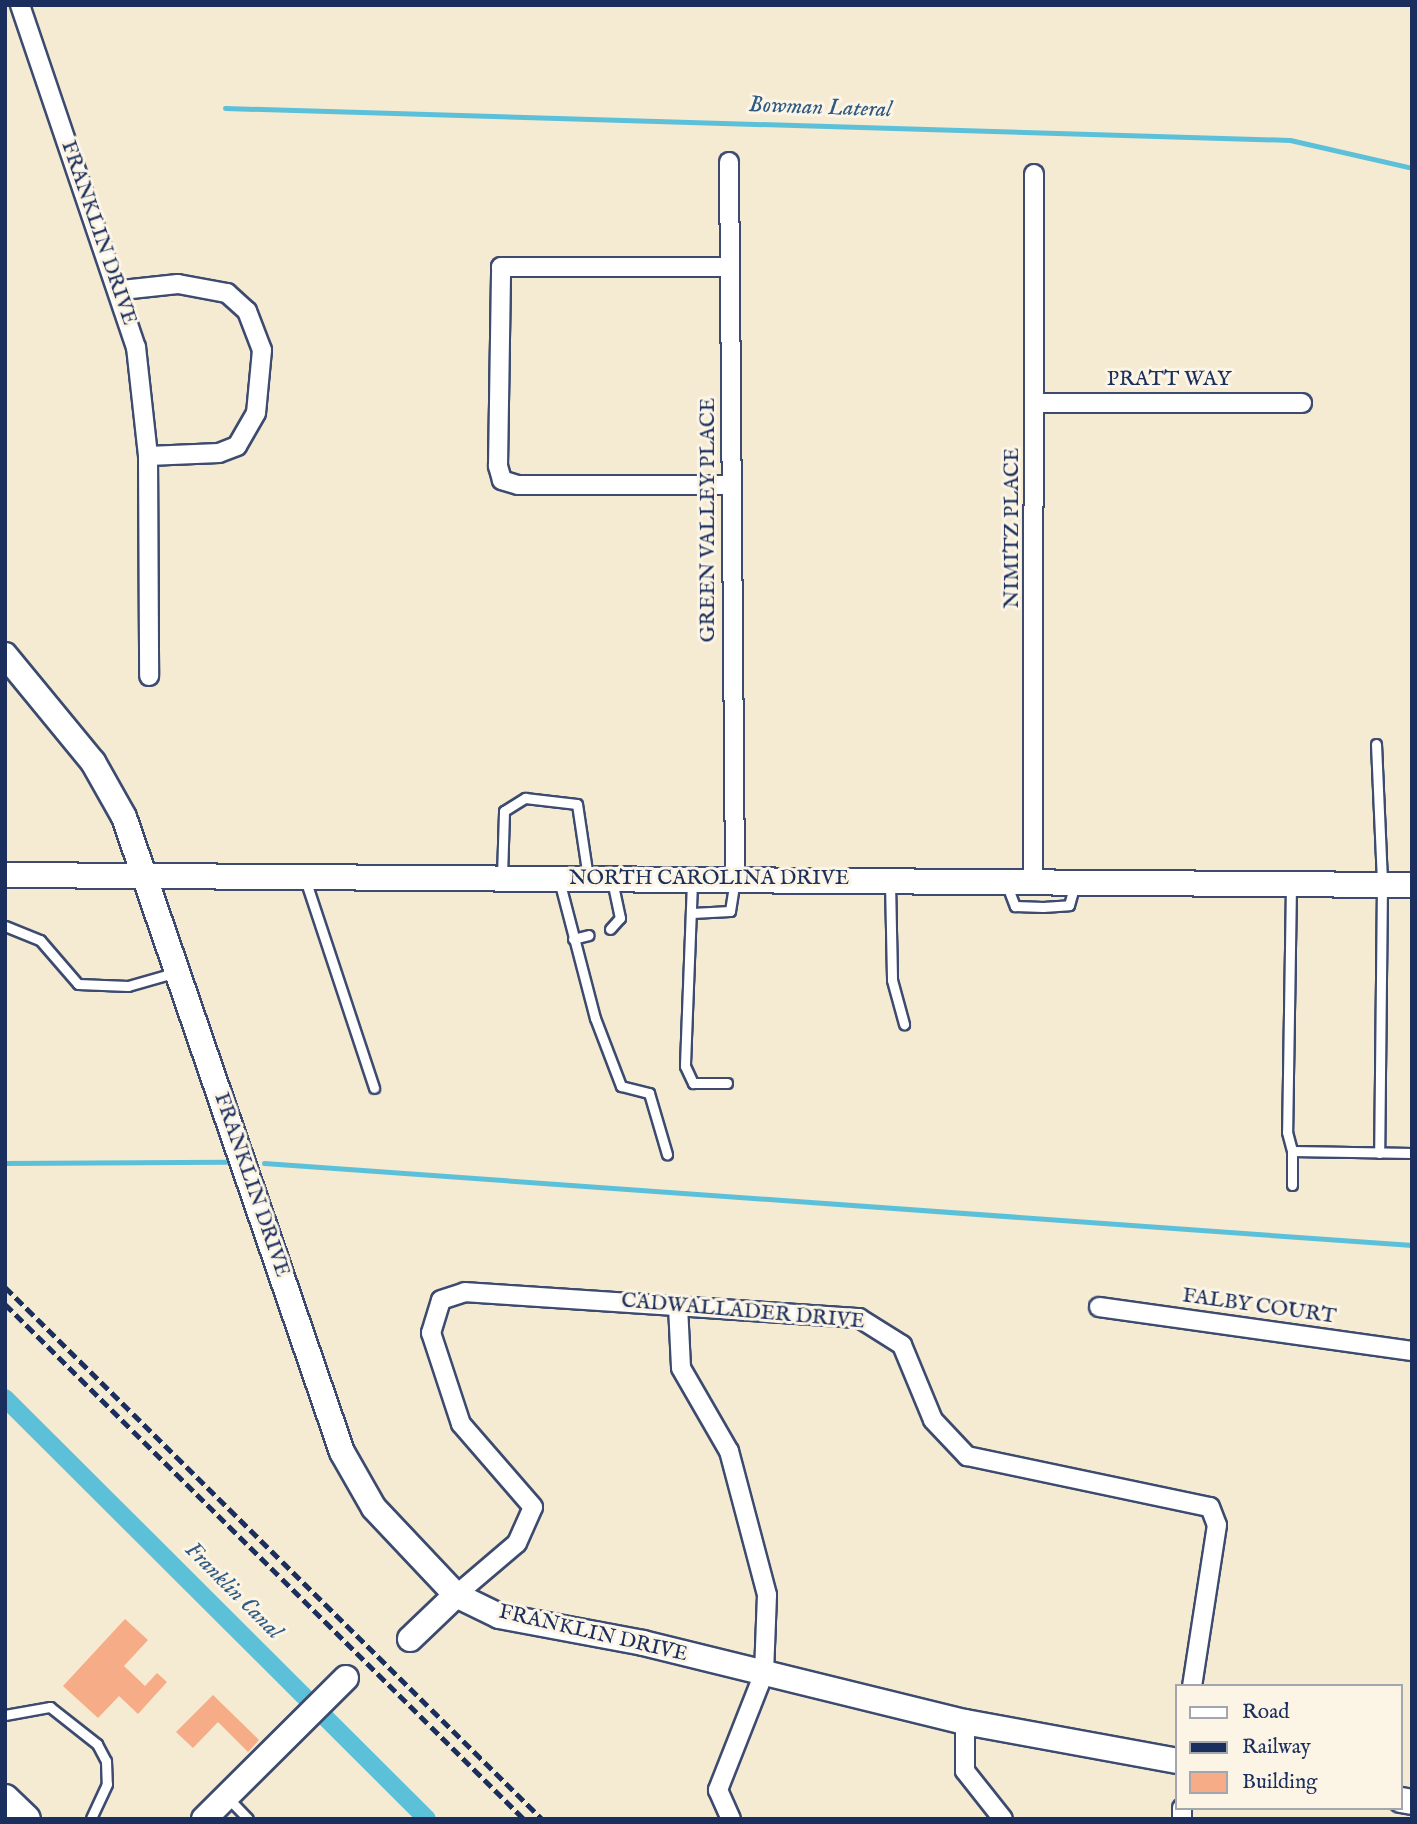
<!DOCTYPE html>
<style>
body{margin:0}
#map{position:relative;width:1417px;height:1824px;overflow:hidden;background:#f5ead2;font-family:"IM FELL English",serif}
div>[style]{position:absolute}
.stream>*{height:5px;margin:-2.5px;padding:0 2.5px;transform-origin:2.5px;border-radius:2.5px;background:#5cc0d9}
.canal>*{height:18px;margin:-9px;padding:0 9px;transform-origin:9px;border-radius:9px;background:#5cc0d9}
.building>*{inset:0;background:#f6ac86}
.roads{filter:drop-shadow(2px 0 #3c4b6f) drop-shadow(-2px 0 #3c4b6f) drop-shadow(0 2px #3c4b6f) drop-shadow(0 -2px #3c4b6f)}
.lane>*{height:9px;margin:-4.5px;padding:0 4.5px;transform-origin:4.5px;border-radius:4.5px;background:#fff}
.street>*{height:18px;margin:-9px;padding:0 9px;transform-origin:9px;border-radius:9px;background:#fff}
.secondary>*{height:24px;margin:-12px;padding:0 12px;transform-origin:12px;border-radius:12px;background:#fff}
.primary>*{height:28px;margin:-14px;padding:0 14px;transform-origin:14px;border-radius:14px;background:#fff}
.rail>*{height:5px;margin-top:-2.5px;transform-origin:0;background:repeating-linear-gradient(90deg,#1b2f5e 0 10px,transparent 0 15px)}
span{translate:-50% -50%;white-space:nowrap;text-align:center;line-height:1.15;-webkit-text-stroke:6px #fcf5e5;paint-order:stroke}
.street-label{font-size:21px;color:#1b2f5e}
.water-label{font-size:23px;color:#2e5a83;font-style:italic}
.frame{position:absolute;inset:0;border:7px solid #1b2f5e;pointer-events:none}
.legend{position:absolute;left:1175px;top:1684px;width:228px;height:126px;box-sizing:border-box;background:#fcf5e5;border:2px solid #a2a6af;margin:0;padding:9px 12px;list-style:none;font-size:21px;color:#1b2f5e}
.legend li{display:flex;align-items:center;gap:14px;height:35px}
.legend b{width:35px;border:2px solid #a2a6af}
</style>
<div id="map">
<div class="stream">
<i style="left:225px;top:108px;width:1065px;rotate:1.72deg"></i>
<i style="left:1290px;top:140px;width:125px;rotate:12.9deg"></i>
<i style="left:5px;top:1163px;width:222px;rotate:-0.3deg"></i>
<i style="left:264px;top:1163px;width:1151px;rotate:4.09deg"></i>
</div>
<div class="canal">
<i style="left:5px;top:1398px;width:596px;rotate:44.93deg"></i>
</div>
<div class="building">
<i style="clip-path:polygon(125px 1619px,148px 1640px,124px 1666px,145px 1686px,157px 1673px,167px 1682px,138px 1714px,119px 1696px,98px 1718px,63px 1686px)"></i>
<i style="clip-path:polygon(213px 1695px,259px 1740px,248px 1752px,218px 1722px,193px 1748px,176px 1732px)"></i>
</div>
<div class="roads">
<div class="lane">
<i style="left:1376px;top:744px;width:140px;rotate:87.5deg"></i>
<i style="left:1382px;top:884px;width:269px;rotate:90.6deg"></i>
<i style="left:502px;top:876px;width:65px;rotate:-88.2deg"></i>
<i style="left:504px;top:811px;width:25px;rotate:-32deg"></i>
<i style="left:525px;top:798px;width:52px;rotate:6.6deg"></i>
<i style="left:577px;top:804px;width:75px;rotate:81.5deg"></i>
<i style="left:305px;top:879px;width:220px;rotate:71.7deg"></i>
<i style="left:559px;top:880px;width:143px;rotate:75.4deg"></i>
<i style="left:595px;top:1018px;width:73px;rotate:69.1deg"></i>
<i style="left:621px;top:1086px;width:29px;rotate:14deg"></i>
<i style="left:649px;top:1093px;width:64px;rotate:73.6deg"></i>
<i style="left:692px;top:882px;width:184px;rotate:92.2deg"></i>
<i style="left:685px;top:1066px;width:19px;rotate:65deg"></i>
<i style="left:693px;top:1083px;width:34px"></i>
<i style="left:890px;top:882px;width:98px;rotate:88.8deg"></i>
<i style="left:892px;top:980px;width:46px;rotate:74.7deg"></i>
<i style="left:1006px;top:883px;width:25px;rotate:69deg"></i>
<i style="left:1015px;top:906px;width:28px;rotate:2deg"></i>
<i style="left:1043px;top:907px;width:26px;rotate:-4deg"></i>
<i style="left:1069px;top:905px;width:22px;rotate:-74deg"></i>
<i style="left:1291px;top:885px;width:247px;rotate:90.9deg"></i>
<i style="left:1287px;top:1132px;width:20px;rotate:75deg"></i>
<i style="left:1292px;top:1151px;width:120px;rotate:1deg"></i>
<i style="left:692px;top:913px;width:38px;rotate:-3deg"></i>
<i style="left:730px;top:911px;width:30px;rotate:-81deg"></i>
<i style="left:5px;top:926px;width:38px;rotate:22deg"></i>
<i style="left:40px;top:940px;width:58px;rotate:49.2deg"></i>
<i style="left:78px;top:984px;width:50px;rotate:2.3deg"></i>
<i style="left:128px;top:986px;width:51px;rotate:-15.9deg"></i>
<i style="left:610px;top:929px;width:15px;rotate:-48deg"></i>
<i style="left:620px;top:918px;width:38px;rotate:-102deg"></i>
<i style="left:573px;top:939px;width:16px;rotate:-14deg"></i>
<i style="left:1292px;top:1185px;width:34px;rotate:-90deg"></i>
<i style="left:5px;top:1715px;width:46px;rotate:-10.1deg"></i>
<i style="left:50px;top:1707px;width:60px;rotate:38.2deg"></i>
<i style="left:97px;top:1744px;width:19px;rotate:62deg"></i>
<i style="left:106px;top:1761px;width:23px;rotate:88deg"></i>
<i style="left:107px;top:1784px;width:38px;rotate:115deg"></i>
<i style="left:227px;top:1797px;width:30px;rotate:46deg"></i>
</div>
<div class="street">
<i style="left:20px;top:5px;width:361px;rotate:71.3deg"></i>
<i style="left:136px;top:347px;width:110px;rotate:83.7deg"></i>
<i style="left:148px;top:456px;width:220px;rotate:89.7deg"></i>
<i style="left:729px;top:162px;width:717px;rotate:89.52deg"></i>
<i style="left:122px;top:290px;width:56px;rotate:-6.1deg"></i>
<i style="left:178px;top:284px;width:50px;rotate:10.4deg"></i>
<i style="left:227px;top:293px;width:27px;rotate:42deg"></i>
<i style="left:247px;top:311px;width:42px;rotate:69deg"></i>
<i style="left:262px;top:350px;width:63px;rotate:95.4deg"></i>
<i style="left:256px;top:413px;width:38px;rotate:120deg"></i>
<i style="left:237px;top:446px;width:19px;rotate:159deg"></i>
<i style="left:219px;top:453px;width:71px;rotate:177.6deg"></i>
<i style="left:1036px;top:403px;width:266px"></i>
<i style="left:730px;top:485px;width:212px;rotate:180deg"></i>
<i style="left:518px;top:485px;width:17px;rotate:-163deg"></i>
<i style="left:502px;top:480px;width:15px;rotate:-106deg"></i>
<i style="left:498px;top:466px;width:199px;rotate:-89.1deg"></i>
<i style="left:501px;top:267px;width:229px"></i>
<i style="left:1033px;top:882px;width:708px;rotate:-89.92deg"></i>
<i style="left:678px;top:1306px;width:62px;rotate:87.2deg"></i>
<i style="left:681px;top:1368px;width:96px;rotate:60deg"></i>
<i style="left:729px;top:1451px;width:149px;rotate:75.2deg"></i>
<i style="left:767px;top:1595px;width:78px;rotate:92.2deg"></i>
<i style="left:764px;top:1673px;width:126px;rotate:111.5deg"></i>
<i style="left:718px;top:1790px;width:32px;rotate:66deg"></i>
<i style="left:1099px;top:1307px;width:316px;rotate:8deg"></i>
<i style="left:456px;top:1595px;width:80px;rotate:-40.4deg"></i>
<i style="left:517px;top:1543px;width:39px;rotate:-66deg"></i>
<i style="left:533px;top:1507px;width:110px;rotate:-130.9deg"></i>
<i style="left:461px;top:1424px;width:96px;rotate:-108.2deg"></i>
<i style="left:431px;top:1333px;width:34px;rotate:-73deg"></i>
<i style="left:441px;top:1300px;width:25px;rotate:-18deg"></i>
<i style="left:465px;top:1292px;width:395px;rotate:3.8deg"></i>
<i style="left:859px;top:1318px;width:51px;rotate:32.1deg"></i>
<i style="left:902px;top:1345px;width:81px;rotate:67.5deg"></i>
<i style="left:933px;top:1420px;width:50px;rotate:46.6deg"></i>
<i style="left:967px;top:1456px;width:248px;rotate:11.9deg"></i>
<i style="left:1210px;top:1507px;width:19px;rotate:69deg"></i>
<i style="left:1217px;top:1525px;width:163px;rotate:98.8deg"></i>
<i style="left:965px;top:1722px;width:49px;rotate:90deg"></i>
<i style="left:965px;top:1771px;width:61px;rotate:51.6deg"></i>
<i style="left:1182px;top:1808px;width:11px;rotate:90deg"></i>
</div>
<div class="secondary">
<i style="left:5px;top:655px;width:139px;rotate:50.6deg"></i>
<i style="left:93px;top:762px;width:63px;rotate:60.6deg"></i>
<i style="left:124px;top:817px;width:671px;rotate:71.05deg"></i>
<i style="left:342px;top:1452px;width:64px;rotate:60.3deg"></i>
<i style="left:374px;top:1508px;width:120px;rotate:46.7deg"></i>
<i style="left:456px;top:1595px;width:48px;rotate:26deg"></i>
<i style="left:499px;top:1616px;width:147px;rotate:10.6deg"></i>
<i style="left:643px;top:1643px;width:332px;rotate:13.8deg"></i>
<i style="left:965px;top:1722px;width:216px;rotate:10.4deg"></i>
<i style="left:5px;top:875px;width:1407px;rotate:0.41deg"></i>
<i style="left:410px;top:1639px;width:64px;rotate:-43.7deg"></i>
<i style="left:1401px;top:1800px;width:11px;rotate:10deg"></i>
<i style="left:204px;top:1819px;width:200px;rotate:-44.8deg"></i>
</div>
<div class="primary">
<i style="left:5px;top:1799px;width:29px;rotate:44deg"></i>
</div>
</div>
<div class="rail">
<i style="left:5px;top:1287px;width:756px;rotate:44.73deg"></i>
<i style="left:5px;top:1304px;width:731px;rotate:44.78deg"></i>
</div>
<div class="street-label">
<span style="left:98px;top:233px;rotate:71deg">FRANKLIN DRIVE</span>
<span style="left:1169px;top:380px">PRATT WAY</span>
<span style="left:709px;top:520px;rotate:-90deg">GREEN VALLEY PLACE</span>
<span style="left:1013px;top:528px;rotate:-90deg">NIMITZ PLACE</span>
<span style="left:709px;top:879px">NORTH CAROLINA DRIVE</span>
<span style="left:251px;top:1185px;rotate:71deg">FRANKLIN DRIVE</span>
<span style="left:1259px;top:1307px;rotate:8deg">FALBY COURT</span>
<span style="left:743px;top:1312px;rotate:5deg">CADWALLADER DRIVE</span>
<span style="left:593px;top:1634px;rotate:13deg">FRANKLIN DRIVE</span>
</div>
<div class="water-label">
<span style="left:820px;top:108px;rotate:2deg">Bowman Lateral</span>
<span style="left:233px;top:1591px;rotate:45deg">Franklin Canal</span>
</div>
<div class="frame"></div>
<ul class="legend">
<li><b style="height:9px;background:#fff"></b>Road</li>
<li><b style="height:9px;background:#1b2f5e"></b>Railway</li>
<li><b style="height:19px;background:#f6ac86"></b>Building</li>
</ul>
</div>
